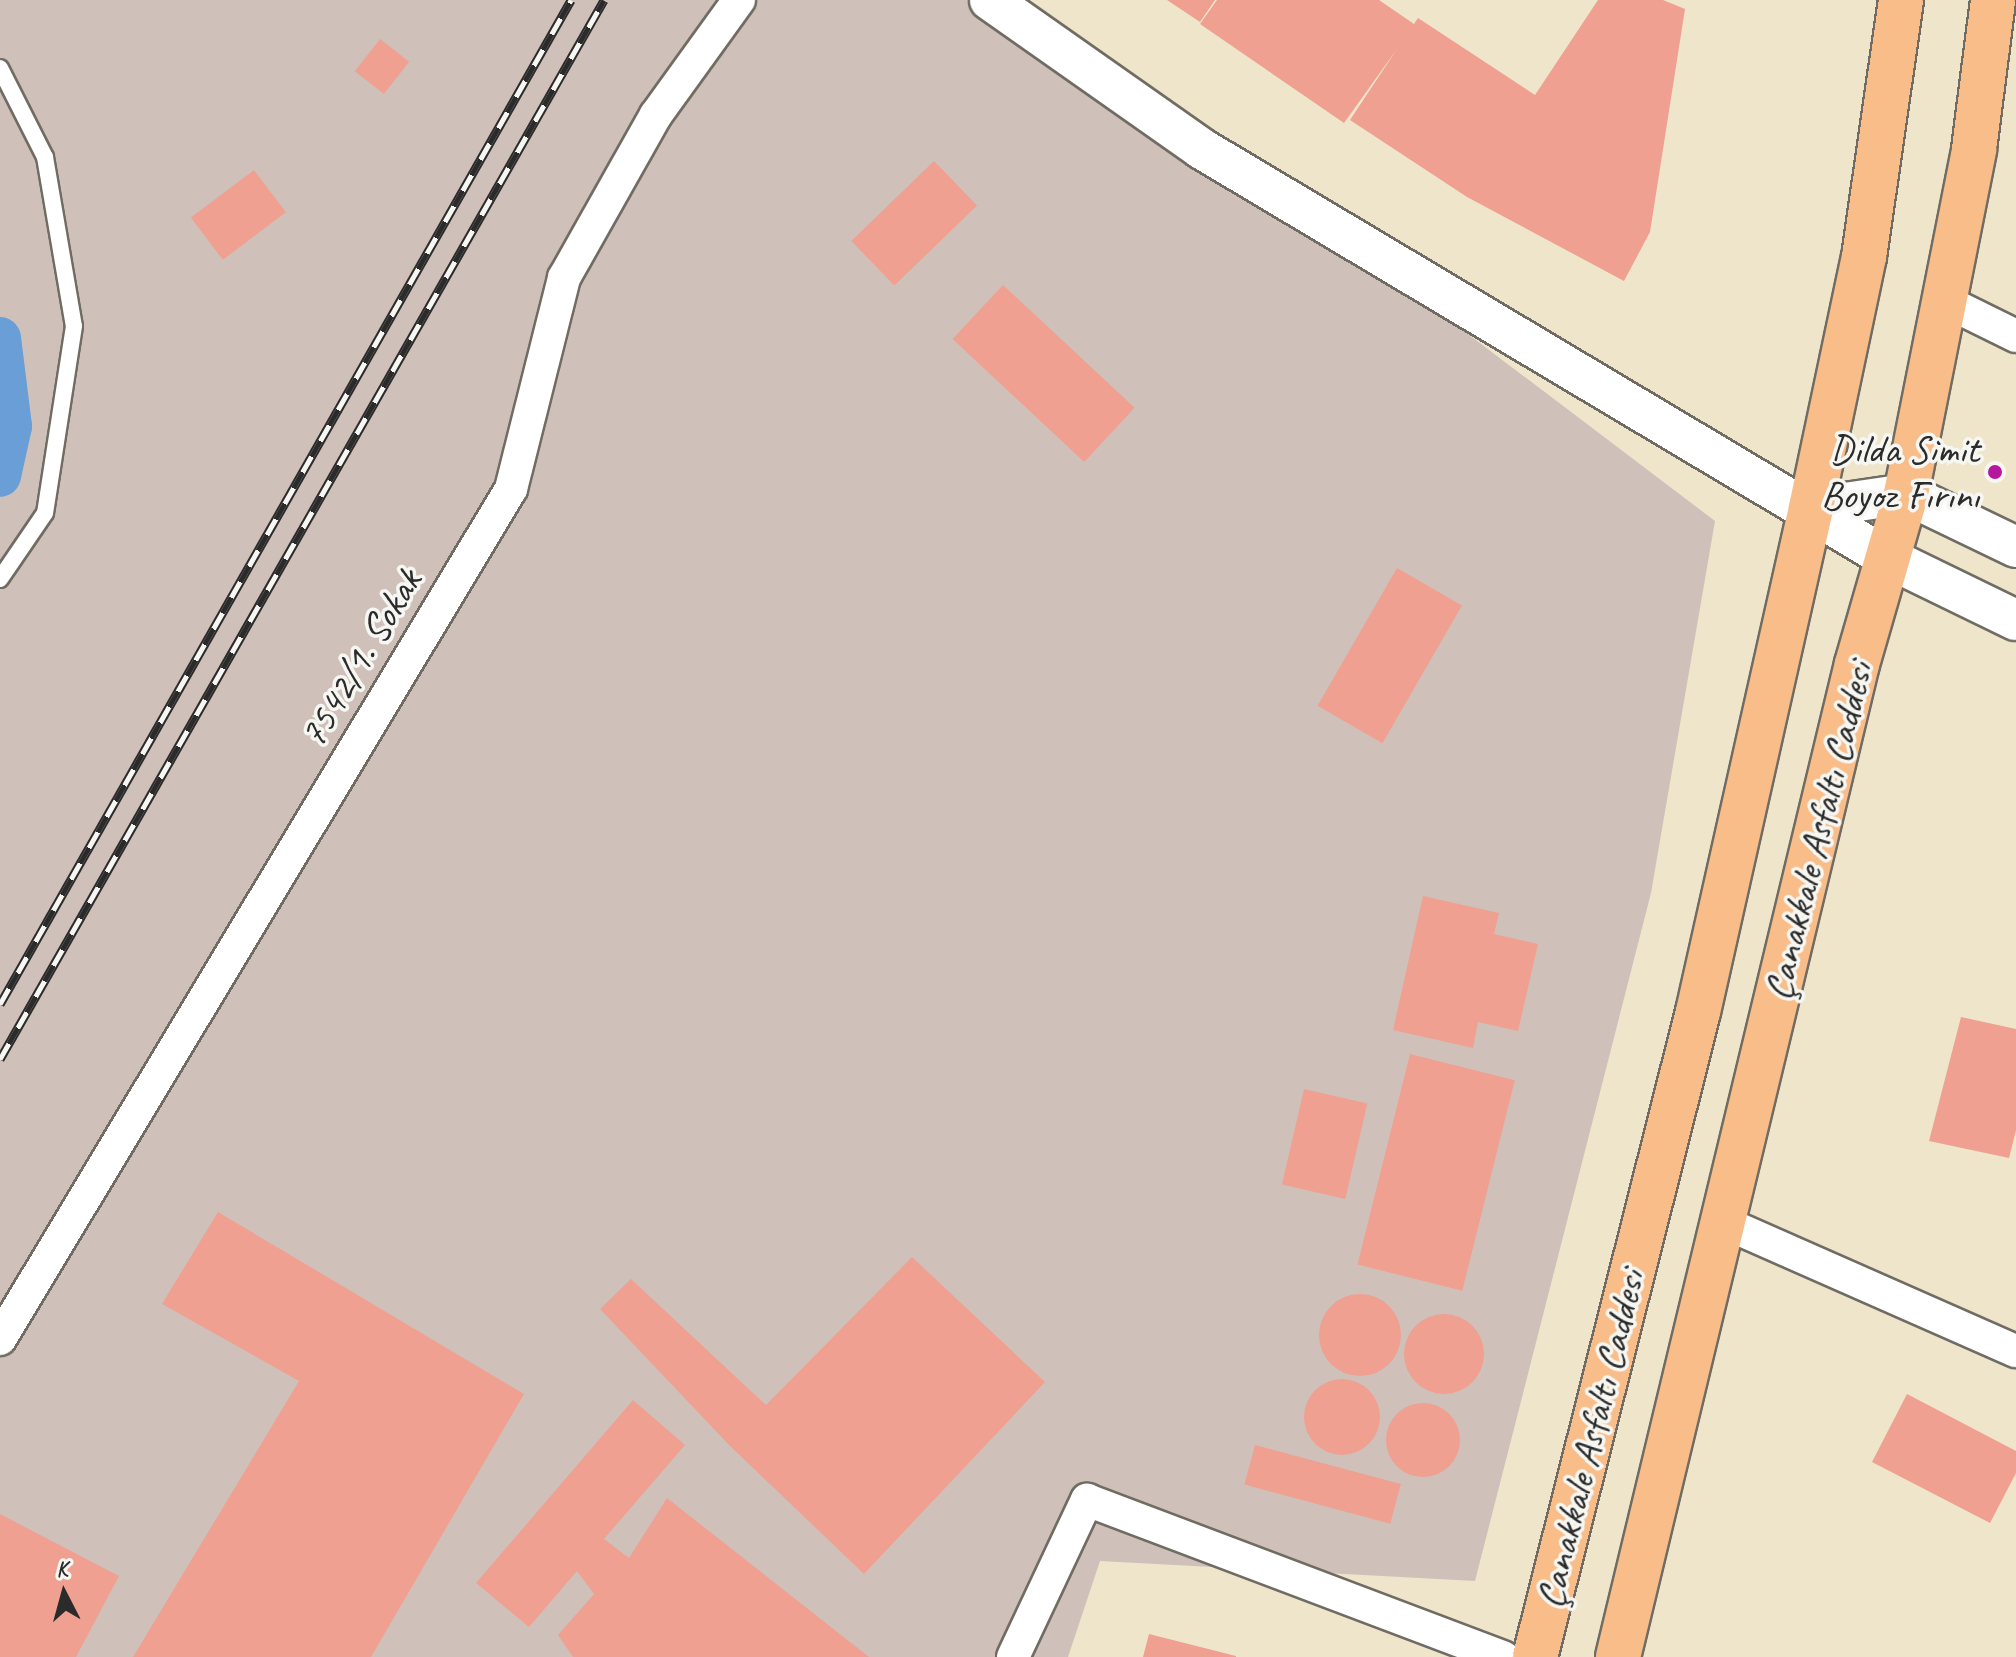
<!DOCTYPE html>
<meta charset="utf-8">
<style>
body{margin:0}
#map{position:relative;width:2016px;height:1657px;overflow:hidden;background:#efe5cb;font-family:Caveat,sans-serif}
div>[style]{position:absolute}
.industrial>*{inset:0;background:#cfc1ba}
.canal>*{height:42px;margin:-21px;padding:0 21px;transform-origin:21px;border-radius:21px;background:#699ed6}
.building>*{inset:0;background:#efa091;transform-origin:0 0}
.round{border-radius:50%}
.roads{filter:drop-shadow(2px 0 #706c63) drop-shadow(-2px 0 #706c63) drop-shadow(0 2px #706c63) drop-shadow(0 -2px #706c63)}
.service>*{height:16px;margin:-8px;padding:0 8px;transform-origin:8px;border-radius:8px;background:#fff}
.minor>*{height:32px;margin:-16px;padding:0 16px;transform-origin:16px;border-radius:16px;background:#fff}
.tertiary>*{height:40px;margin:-20px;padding:0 20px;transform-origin:20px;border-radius:20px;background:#fff}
.trunk>*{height:44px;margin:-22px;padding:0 22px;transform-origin:22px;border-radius:22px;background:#f8bd89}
.rail>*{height:9px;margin-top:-4.5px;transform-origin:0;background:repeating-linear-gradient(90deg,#f6f6f2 0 18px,#2b2b2b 0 36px);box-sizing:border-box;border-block:2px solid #2b2b2b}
.dots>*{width:22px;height:22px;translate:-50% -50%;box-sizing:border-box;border:4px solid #f6f6f2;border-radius:50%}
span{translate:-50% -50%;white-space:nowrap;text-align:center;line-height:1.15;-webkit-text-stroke:7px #f6f6f2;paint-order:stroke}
.poi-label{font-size:40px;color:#2b2b2b}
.right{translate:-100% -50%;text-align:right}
.street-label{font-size:40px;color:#2b2b2b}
.north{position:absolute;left:24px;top:1553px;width:80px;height:80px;-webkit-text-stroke:6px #f6f6f2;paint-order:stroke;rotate:354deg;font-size:22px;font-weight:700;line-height:32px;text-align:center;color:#2b2b2b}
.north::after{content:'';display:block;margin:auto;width:28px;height:36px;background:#2b2b2b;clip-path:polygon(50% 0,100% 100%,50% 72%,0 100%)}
</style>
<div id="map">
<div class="industrial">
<i style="clip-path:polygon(0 0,1027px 0,1715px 521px,1651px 893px,1475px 1581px,1100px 1561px,1068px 1657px,0 1657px)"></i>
</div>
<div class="canal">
<i style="left:0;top:338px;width:89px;rotate:82.9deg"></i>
<i style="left:11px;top:426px;width:51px;rotate:102.4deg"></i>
</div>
<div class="building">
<i style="clip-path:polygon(1167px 0,1215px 0,1200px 22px)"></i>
<i style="clip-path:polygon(1217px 0,1379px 0,1414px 24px,1418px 18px,1535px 95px,1598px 0,1663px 0,1685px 9px,1650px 232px,1624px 281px,1467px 197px,1350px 120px,1397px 49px,1344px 123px,1200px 24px)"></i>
<i style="left:380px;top:39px;width:37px;height:41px;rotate:38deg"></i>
<i style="left:934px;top:161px;width:62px;height:115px;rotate:46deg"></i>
<i style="left:254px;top:170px;width:53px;height:79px;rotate:53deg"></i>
<i style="left:1003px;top:285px;width:180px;height:74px;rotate:43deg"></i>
<i style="left:1397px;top:568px;width:75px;height:159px;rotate:30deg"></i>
<i style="clip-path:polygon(1423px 896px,1499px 913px,1494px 934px,1538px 944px,1518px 1031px,1478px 1022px,1473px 1048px,1393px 1030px)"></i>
<i style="clip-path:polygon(1961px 1017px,2016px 1029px,2016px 1130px,2009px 1158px,1929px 1141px)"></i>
<i style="left:1410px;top:1054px;width:108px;height:217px;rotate:14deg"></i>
<i style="left:1304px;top:1089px;width:65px;height:98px;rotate:13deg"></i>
<i style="clip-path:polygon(218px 1212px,524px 1394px,371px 1657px,133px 1657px,299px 1381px,162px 1304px)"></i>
<i style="clip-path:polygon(912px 1257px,1045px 1382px,864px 1574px,730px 1446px,600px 1309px,631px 1279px,766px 1405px)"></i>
<i class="round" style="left:1319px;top:1294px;width:82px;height:82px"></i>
<i class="round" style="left:1404px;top:1314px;width:80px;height:80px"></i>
<i class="round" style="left:1304px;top:1379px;width:76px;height:76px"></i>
<i style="clip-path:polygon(1907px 1394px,2016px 1451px,2016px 1473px,1990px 1523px,1872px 1462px)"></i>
<i style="clip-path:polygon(633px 1400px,685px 1445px,604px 1539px,629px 1558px,667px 1498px,869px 1657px,573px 1657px,558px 1635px,594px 1594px,577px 1571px,529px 1627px,476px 1583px)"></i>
<i class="round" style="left:1386px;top:1403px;width:74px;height:74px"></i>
<i style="left:1255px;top:1445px;width:151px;height:41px;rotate:15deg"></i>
<i style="clip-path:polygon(0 1514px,119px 1576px,76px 1657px,0 1657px)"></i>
<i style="clip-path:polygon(1149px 1634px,1236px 1656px,1236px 1657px,1143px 1657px)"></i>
</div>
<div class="roads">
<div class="service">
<i style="left:0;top:68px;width:100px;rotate:63.2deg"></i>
<i style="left:45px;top:157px;width:171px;rotate:80.3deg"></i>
<i style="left:74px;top:326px;width:189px;rotate:98.8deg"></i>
<i style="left:45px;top:513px;width:80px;rotate:124.3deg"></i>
</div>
<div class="minor">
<i style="left:1947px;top:302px;width:77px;rotate:26.2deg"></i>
<i style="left:1723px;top:1222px;width:320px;rotate:23.8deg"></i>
<i style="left:0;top:1339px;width:992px;rotate:-58.99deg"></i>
<i style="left:511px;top:489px;width:218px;rotate:-75.9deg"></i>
<i style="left:564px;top:278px;width:187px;rotate:-60.6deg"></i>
<i style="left:656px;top:115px;width:142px;rotate:-54.2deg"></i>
<i style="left:1013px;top:1657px;width:174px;rotate:-64.8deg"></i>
<i style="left:1087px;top:1500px;width:445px;rotate:20.7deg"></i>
</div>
<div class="tertiary">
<i style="left:990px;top:0;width:259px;rotate:35.1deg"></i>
<i style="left:1202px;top:149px;width:796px;rotate:30.82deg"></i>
<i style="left:1886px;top:557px;width:144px;rotate:25.9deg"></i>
<i style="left:1811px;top:508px;width:96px;rotate:-8.4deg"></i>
<i style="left:1906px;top:494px;width:122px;rotate:25.7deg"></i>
</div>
<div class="trunk">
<i style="left:1535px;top:1657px;width:665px;rotate:-75.82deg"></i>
<i style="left:1698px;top:1012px;width:517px;rotate:-77.36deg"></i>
<i style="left:1811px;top:508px;width:257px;rotate:-78.1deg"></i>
<i style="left:1864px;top:257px;width:260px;rotate:-81.8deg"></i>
<i style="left:1618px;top:1657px;width:1021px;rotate:-76.47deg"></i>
<i style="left:1857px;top:664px;width:177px;rotate:-73.9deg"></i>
<i style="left:1906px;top:494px;width:352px;rotate:-78.8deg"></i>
<i style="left:1974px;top:149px;width:150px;rotate:-82.7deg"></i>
</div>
</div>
<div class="rail">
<i style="left:0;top:1004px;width:1155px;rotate:-60.37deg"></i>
<i style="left:0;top:1059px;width:1219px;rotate:-60.3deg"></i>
</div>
<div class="dots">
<i style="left:1995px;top:472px;background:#b5179e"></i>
</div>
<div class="poi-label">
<span class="right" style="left:1979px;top:472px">Dilda Simit<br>Boyoz Fırını</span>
</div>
<div class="street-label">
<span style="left:360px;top:658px;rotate:-59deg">7542/1. Sokak</span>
<span style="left:1818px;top:831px;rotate:-76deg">Çanakkale Asfaltı Caddesi</span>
<span style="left:1590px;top:1439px;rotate:-76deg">Çanakkale Asfaltı Caddesi</span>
</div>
<div class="north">K</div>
</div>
